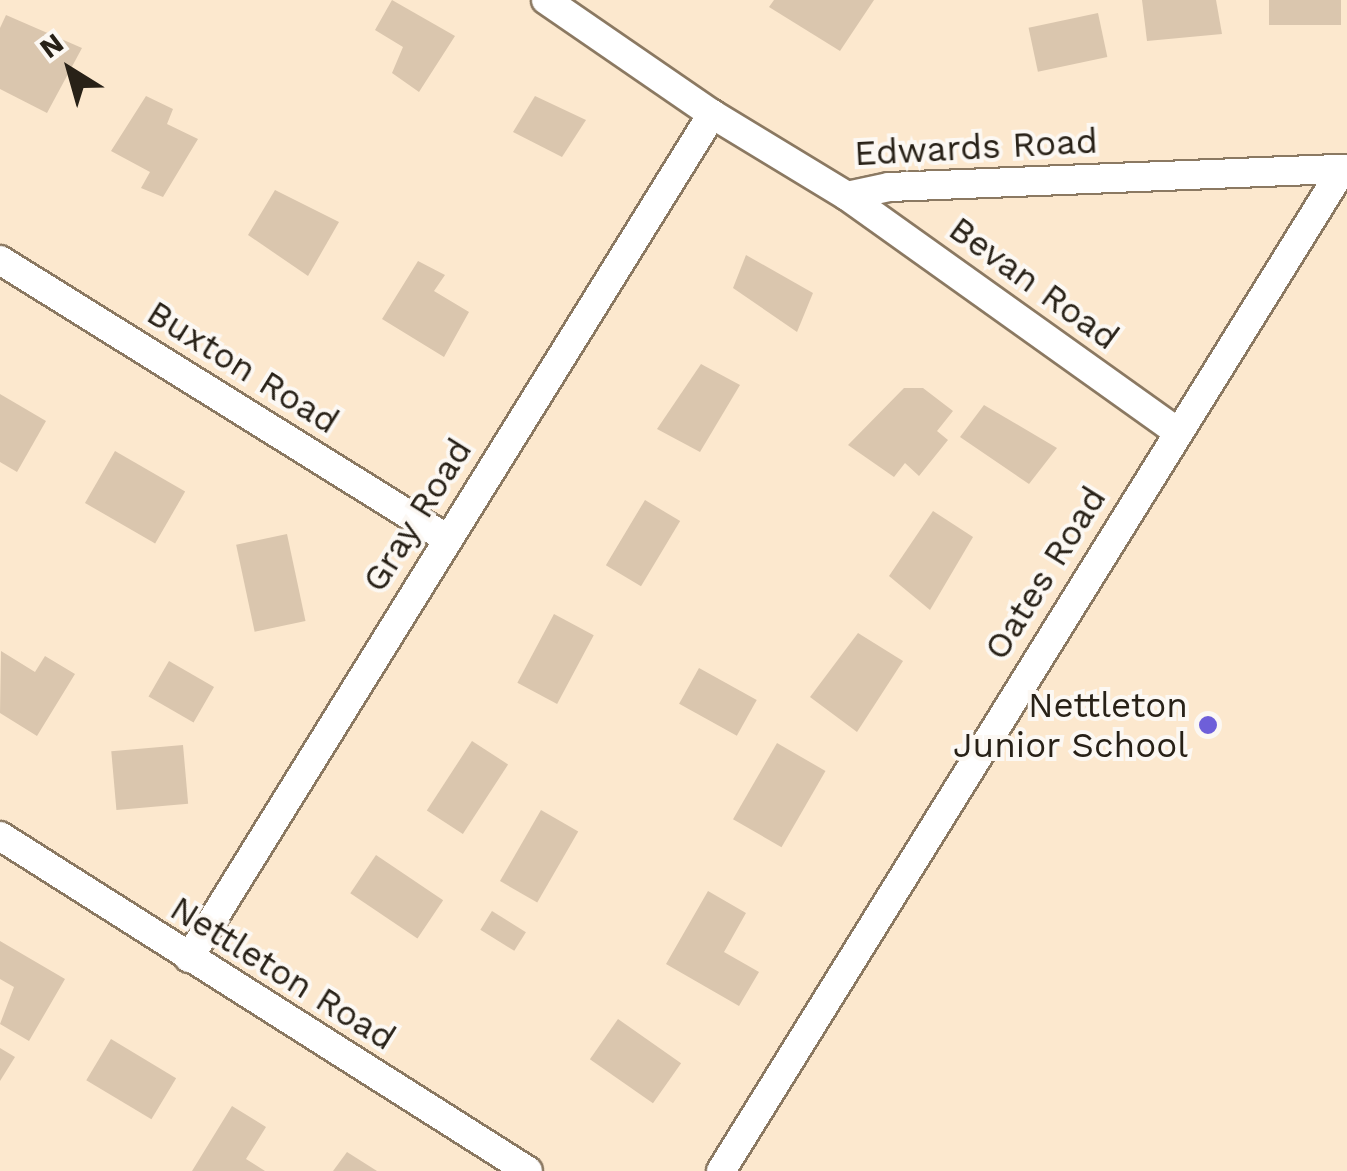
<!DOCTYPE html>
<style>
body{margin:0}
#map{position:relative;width:1347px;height:1171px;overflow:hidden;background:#fce8ce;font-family:"Work Sans",sans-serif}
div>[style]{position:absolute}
.building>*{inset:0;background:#dac6ae;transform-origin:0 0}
.roads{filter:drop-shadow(2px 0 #8b7962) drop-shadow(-2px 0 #8b7962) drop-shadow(0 2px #8b7962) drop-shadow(0 -2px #8b7962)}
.minor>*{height:28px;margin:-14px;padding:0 14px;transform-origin:14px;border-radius:14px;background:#fff}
.dots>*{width:28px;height:28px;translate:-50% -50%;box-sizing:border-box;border:5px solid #fcf8f3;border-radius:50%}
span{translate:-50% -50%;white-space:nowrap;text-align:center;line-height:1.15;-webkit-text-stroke:8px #fcf8f3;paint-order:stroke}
.street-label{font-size:35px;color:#282117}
.poi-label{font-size:35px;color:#282117}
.right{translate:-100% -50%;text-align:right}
.north{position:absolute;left:20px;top:20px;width:100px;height:100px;-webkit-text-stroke:8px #fcf8f3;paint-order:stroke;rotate:323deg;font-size:28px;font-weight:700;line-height:40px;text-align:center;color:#282117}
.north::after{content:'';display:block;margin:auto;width:35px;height:45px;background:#282117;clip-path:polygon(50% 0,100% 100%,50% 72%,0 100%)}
</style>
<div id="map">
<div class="building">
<i style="clip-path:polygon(392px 0,455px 36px,419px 92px,392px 73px,403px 47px,375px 30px)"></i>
<i style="clip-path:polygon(774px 0,874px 0,840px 51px,769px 7px)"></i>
<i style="clip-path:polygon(1142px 0,1216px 0,1222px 34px,1147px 41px)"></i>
<i style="left:1269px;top:0;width:72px;height:25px"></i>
<i style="left:1098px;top:13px;width:45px;height:71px;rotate:78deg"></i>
<i style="clip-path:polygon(6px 15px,82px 48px,47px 113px,0 89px,0 28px)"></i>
<i style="clip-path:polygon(146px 96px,173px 109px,167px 124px,198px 139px,163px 197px,141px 188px,150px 172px,111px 151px)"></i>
<i style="clip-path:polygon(535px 96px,586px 120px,562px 157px,513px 132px)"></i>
<i style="clip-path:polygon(275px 190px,339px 222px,308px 276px,248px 235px)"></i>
<i style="clip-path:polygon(746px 255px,813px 293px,797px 332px,733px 288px)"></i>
<i style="clip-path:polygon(418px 261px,445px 275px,434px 291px,469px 312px,444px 357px,382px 319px)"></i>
<i style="clip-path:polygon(701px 364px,740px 385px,700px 452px,657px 429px)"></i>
<i style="clip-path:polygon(904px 388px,923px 388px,953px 411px,937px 431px,948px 440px,919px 476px,905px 463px,894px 477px,848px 445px)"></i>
<i style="clip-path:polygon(0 394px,46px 421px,17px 472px,0 462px)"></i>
<i style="clip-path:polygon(984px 405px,1057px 448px,1029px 484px,960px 437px)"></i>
<i style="left:115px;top:451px;width:81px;height:60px;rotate:30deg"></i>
<i style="left:645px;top:500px;width:41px;height:76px;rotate:31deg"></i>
<i style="clip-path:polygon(933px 511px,973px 537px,930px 610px,889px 576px)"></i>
<i style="left:287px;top:534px;width:89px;height:52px;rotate:78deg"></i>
<i style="left:554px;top:614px;width:45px;height:78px;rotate:28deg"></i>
<i style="clip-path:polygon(858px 633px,903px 661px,857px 732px,810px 697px)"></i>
<i style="clip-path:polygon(1px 651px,35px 672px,45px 656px,75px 674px,37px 736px,0 713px)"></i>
<i style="left:169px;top:661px;width:52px;height:41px;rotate:30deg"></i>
<i style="left:699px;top:668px;width:66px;height:41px;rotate:29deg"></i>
<i style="left:472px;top:741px;width:43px;height:83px;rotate:33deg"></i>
<i style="left:777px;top:743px;width:56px;height:88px;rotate:30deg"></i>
<i style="left:183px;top:745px;width:59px;height:72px;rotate:85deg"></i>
<i style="left:541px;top:810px;width:43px;height:82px;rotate:30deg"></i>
<i style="left:376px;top:855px;width:81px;height:46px;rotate:34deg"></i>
<i style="clip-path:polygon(708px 891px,746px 913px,724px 952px,759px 972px,739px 1006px,666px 964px)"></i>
<i style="left:492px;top:911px;width:40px;height:22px;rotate:32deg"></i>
<i style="clip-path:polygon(0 941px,65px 979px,29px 1041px,0 1024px,14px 987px,0 979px)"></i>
<i style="left:618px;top:1019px;width:77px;height:49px;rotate:35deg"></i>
<i style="left:111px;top:1039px;width:76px;height:48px;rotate:31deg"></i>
<i style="clip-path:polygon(0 1048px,15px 1057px,0 1081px)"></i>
<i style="clip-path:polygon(232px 1106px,266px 1127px,246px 1159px,265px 1171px,192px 1171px)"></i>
<i style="clip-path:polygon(347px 1152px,377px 1171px,333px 1171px)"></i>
</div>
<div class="roads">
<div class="minor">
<i style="left:546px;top:0;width:201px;rotate:34.5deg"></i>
<i style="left:712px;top:114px;width:158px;rotate:31.3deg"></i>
<i style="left:847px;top:196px;width:43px;rotate:-12.1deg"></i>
<i style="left:889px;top:187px;width:458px;rotate:-2.3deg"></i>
<i style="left:847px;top:196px;width:405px;rotate:35.5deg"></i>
<i style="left:0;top:260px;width:526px;rotate:31.94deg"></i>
<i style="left:0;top:836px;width:625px;rotate:32.39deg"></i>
<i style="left:189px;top:958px;width:993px;rotate:-58.21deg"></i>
<i style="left:721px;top:1171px;width:1178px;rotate:-58.19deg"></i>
</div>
</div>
<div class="dots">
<i style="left:1208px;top:725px;background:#6e5fd9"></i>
</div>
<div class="street-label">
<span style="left:976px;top:147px;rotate:-3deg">Edwards Road</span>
<span style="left:1034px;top:283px;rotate:36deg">Bevan Road</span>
<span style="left:243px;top:367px;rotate:32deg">Buxton Road</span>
<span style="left:417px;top:515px;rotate:-58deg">Gray Road</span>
<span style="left:1045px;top:573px;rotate:-58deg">Oates Road</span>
<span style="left:283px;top:973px;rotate:32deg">Nettleton Road</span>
</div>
<div class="poi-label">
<span class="right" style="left:1188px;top:725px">Nettleton<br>Junior School</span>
</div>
<div class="north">N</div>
</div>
